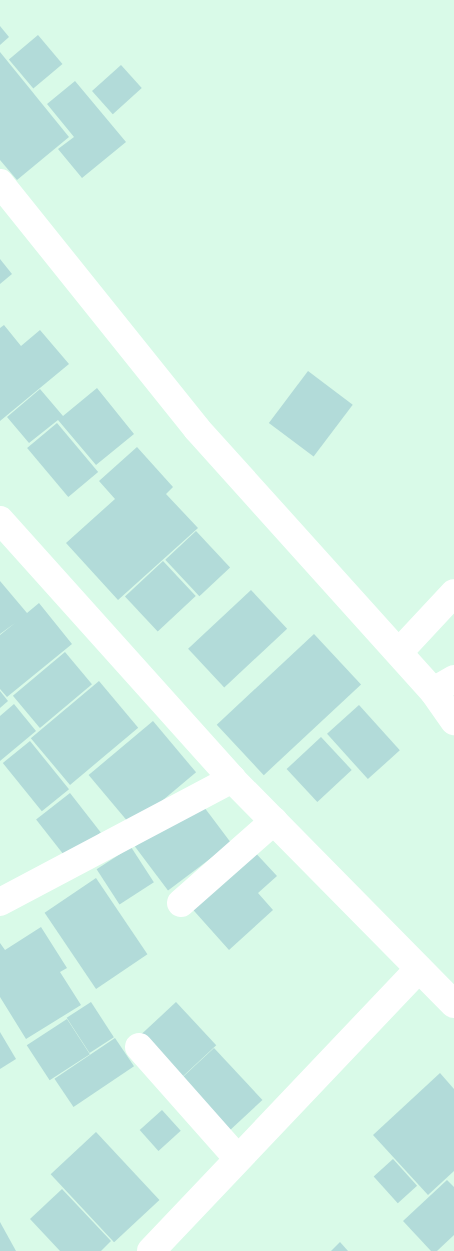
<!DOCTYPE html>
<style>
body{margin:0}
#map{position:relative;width:454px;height:1251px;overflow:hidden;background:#d9fae8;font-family:Manrope,sans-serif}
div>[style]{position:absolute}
.building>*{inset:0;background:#b2dbd9;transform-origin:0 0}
.minor>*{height:28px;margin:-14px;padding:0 14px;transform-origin:14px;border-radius:14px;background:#fff}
.major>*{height:28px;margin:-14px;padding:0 14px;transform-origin:14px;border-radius:14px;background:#fff}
span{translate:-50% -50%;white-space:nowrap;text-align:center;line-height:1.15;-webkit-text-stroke:4px #d9fae8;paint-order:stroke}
</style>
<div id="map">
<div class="building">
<i style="clip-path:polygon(0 26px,9px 37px,0 45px)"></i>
<i style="left:38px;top:35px;width:38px;height:38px;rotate:50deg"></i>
<i style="clip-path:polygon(0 52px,69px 137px,17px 180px,0 160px)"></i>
<i style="left:121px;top:65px;width:31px;height:39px;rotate:48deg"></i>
<i style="clip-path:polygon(75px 81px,126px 142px,82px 178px,58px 149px,74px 137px,47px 104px)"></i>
<i style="clip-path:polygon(0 259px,12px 274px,0 284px)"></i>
<i style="clip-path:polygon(4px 325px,21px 346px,40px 330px,69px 364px,0 421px,0 328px)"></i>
<i style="left:308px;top:371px;width:56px;height:65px;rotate:37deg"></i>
<i style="clip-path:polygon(97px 388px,134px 434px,96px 465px,58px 420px,29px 443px,7px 417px,40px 389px,63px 416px)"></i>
<i style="left:57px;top:423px;width:64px;height:39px;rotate:50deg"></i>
<i style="clip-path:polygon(137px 447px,173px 487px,166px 494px,198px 528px,118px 600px,66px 543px,115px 499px,99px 481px)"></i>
<i style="left:196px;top:531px;width:50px;height:42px;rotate:47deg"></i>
<i style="left:163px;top:561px;width:48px;height:52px;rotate:47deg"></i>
<i style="clip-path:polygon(0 581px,27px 613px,39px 603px,72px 644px,7px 697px,0 689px,0 635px,15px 623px,0 634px)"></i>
<i style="left:251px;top:590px;width:53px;height:86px;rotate:47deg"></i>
<i style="left:314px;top:634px;width:69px;height:133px;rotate:47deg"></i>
<i style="left:65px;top:652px;width:42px;height:68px;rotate:50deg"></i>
<i style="left:99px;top:681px;width:61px;height:89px;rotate:50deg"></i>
<i style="clip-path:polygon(0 691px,8px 701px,0 708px)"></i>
<i style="clip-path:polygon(14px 704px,36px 731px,0 761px,0 716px)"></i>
<i style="left:359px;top:705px;width:61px;height:43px;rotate:48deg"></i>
<i style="left:153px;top:721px;width:67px;height:84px;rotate:50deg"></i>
<i style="left:321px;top:737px;width:45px;height:47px;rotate:47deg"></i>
<i style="left:30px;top:741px;width:62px;height:35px;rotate:51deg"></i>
<i style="left:70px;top:793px;width:50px;height:43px;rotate:52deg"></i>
<i style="left:198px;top:799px;width:55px;height:79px;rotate:53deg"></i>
<i style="left:131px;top:847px;width:42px;height:41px;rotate:57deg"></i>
<i style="clip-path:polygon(250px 847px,277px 876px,258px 893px,273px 910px,229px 950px,187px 903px)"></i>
<i style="left:96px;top:878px;width:92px;height:62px;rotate:56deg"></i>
<i style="clip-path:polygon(41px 927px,67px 968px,60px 972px,81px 1005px,26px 1039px,0 997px,0 943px,5px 950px)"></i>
<i style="left:91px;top:1002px;width:42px;height:29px;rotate:57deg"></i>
<i style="left:176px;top:1002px;width:59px;height:47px;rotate:47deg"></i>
<i style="left:67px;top:1019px;width:42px;height:48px;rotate:57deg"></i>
<i style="clip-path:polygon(0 1032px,16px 1059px,0 1069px)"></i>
<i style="left:115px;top:1038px;width:34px;height:73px;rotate:56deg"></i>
<i style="left:214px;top:1048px;width:71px;height:50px;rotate:47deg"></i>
<i style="clip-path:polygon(440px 1073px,454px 1089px,454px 1171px,428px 1195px,373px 1135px)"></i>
<i style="left:162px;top:1110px;width:28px;height:30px;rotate:48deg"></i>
<i style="left:96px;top:1132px;width:93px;height:62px;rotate:47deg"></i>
<i style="left:393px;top:1159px;width:36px;height:26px;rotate:48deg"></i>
<i style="clip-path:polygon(447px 1180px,454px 1187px,454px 1235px,437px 1251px,431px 1251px,403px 1221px)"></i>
<i style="clip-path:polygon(62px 1189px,111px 1241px,101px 1251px,60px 1251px,30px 1219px)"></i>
<i style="clip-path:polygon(0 1222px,16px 1251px,0 1251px)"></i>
<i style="clip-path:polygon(340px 1242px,348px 1251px,331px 1251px)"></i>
</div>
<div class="minor">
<i style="left:0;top:183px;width:315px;rotate:51.3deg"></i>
<i style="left:197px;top:429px;width:353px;rotate:48deg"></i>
<i style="left:400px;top:651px;width:79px;rotate:-47deg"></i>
<i style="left:454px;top:679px;width:24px;rotate:150deg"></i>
<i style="left:433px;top:691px;width:37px;rotate:55deg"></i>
<i style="left:0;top:902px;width:263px;rotate:-27.9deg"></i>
<i style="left:181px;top:903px;width:124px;rotate:-41.4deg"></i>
<i style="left:139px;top:1047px;width:149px;rotate:48.5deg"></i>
<i style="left:151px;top:1251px;width:389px;rotate:-46.5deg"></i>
</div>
<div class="major">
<i style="left:0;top:520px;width:348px;rotate:48.1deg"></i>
<i style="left:232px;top:779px;width:316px;rotate:45.4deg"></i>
</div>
</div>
